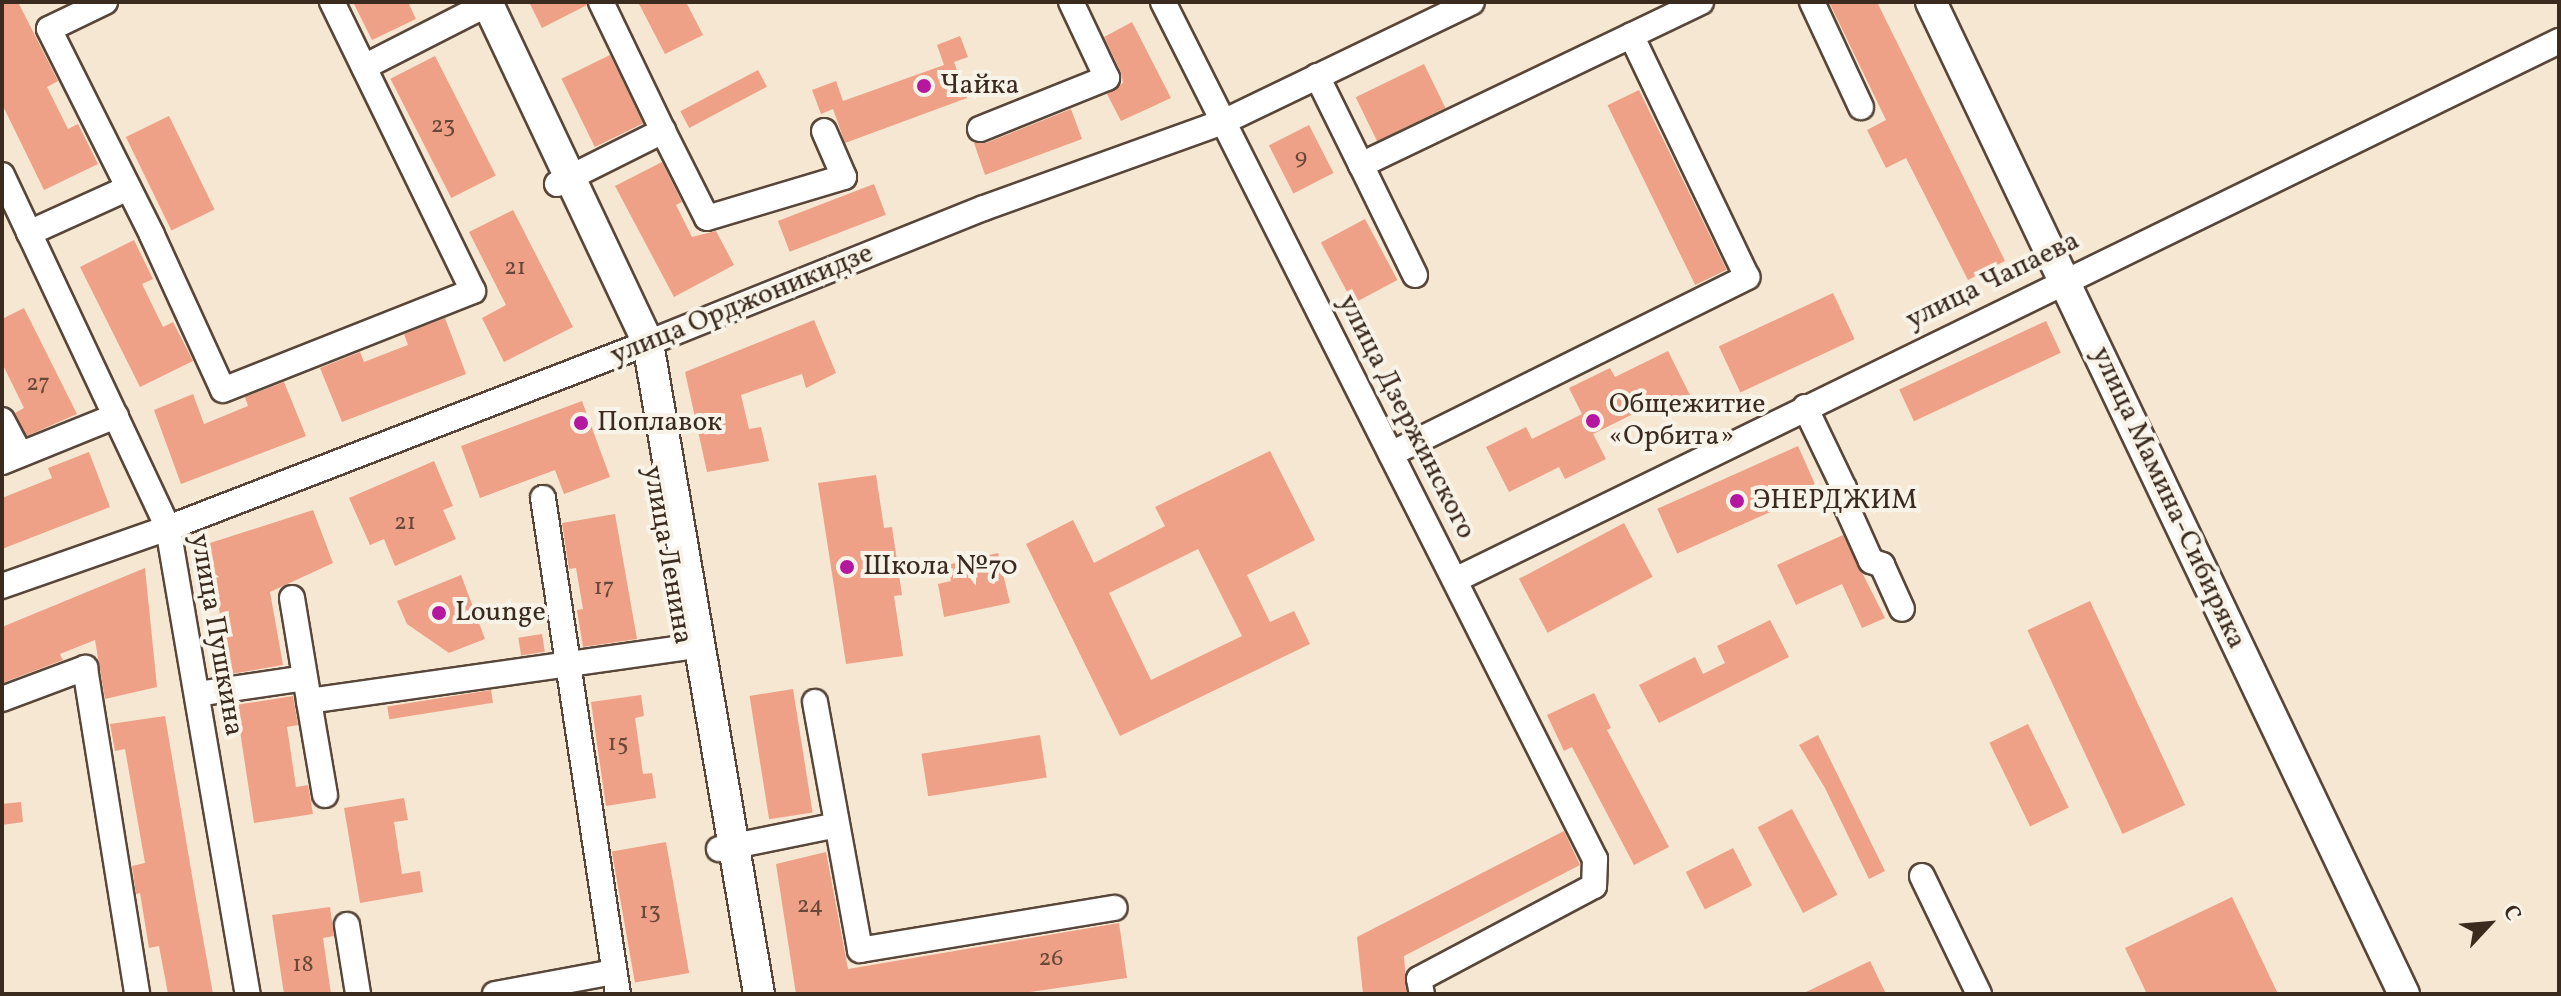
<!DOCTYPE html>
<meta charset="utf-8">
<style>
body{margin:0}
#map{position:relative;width:2561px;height:996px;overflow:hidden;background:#f5e7d2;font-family:Vollkorn,serif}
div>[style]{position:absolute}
.building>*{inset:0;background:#eea187;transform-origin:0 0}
.roads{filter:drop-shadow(2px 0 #574639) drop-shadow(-2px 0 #574639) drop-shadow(0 2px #574639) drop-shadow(0 -2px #574639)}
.minor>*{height:24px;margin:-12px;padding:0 12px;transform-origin:12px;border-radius:12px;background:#fff}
.major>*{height:30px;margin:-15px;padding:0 15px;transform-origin:15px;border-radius:15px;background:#fff}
.dots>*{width:22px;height:22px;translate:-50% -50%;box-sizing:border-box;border:4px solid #f7f3e8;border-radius:50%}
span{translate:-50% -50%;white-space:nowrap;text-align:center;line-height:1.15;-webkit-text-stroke:8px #f7f3e8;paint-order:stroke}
.number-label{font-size:24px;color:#684838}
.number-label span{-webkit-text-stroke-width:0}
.poi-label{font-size:28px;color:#3b2a1e}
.left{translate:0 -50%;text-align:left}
.street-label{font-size:28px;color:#3b2a1e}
.frame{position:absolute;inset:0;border:4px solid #3b2a1e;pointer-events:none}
.north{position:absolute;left:2449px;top:884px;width:80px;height:80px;-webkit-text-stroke:6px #f7f3e8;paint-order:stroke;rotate:64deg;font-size:22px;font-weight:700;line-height:32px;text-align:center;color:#3b2a1e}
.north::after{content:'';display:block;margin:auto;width:28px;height:36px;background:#3b2a1e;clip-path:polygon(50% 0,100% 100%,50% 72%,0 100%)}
</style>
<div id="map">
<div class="building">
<i style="clip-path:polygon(2px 2px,18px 2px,58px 81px,47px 87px,68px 129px,78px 124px,98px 164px,44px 190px,2px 104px)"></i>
<i style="clip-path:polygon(353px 2px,408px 2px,416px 19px,372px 40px)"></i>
<i style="clip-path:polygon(529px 2px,586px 2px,587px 5px,542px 28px)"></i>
<i style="clip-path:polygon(638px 2px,686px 2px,703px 35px,665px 54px)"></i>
<i style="clip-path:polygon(1829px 2px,1877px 2px,2005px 261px,1968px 280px,1906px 158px,1886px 168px,1867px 130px,1886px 120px)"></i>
<i style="clip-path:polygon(1132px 22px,1171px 98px,1121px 121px,1107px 94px,1123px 83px,1121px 72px,1104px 37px)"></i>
<i style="clip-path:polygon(960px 36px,968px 57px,954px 62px,967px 98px,845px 143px,833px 109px,821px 114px,812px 90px,836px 81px,843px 101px,944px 65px,937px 45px)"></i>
<i style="left:610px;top:55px;width:76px;height:54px;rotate:64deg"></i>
<i style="left:435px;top:56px;width:134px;height:50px;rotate:63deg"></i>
<i style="left:1424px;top:64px;width:49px;height:76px;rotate:64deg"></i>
<i style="left:758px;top:70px;width:19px;height:88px;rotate:62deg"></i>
<i style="left:1639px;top:90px;width:200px;height:35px;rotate:64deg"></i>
<i style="clip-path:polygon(1071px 109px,1082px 139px,985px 175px,974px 143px,986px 143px)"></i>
<i style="left:169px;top:116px;width:104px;height:48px;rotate:64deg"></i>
<i style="left:1309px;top:125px;width:54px;height:45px;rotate:63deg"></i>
<i style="clip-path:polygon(662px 162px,682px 202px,676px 205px,692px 237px,716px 231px,734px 265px,674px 297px,615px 186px)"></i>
<i style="left:874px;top:184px;width:33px;height:103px;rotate:69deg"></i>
<i style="clip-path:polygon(513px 210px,573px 327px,504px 362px,482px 318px,506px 305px,469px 232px)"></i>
<i style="left:1365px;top:219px;width:69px;height:50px;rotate:62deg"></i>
<i style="clip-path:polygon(134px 240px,153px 279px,142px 284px,163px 327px,173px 322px,193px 361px,140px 387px,80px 267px)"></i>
<i style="left:1833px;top:293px;width:51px;height:126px;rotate:65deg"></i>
<i style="clip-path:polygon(24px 308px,77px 414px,27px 436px,15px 413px,24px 408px,2px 363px,2px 319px)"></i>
<i style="clip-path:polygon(445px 318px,466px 374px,342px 422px,320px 368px,360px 352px,364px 362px,408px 345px,404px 334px)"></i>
<i style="clip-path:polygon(814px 320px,836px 373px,806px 388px,802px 374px,741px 395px,749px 429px,761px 427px,769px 461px,707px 472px,685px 372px)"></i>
<i style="left:2046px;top:321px;width:35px;height:162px;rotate:65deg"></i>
<i style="clip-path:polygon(1668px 351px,1690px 395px,1649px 415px,1645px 408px,1593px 434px,1606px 459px,1565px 479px,1559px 467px,1509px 492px,1486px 447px,1526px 427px,1532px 439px,1582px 414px,1569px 388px,1610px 368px,1615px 377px)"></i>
<i style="clip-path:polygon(284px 382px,306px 436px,181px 484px,154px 410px,193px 394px,204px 424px,248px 406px,245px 397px)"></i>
<i style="clip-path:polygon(582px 401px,610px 477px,564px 494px,555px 470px,480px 498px,461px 446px)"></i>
<i style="left:1798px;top:446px;width:49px;height:154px;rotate:66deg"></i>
<i style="clip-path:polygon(evenodd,1270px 451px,1315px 540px,1247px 575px,1270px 622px,1294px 611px,1310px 644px,1120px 736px,1026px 544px,1073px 520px,1094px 563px,1165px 526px,1155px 507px,1270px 451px,1198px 549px,1242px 636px,1151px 680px,1109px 593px,1198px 549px)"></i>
<i style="clip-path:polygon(89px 452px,110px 507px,2px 549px,2px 498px,52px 478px,48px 468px)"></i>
<i style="clip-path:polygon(434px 461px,453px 506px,443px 510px,456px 539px,395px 566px,384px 539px,370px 545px,349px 498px)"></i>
<i style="clip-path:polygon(876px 475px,884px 528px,892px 527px,902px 595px,894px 596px,903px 656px,846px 664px,818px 483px)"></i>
<i style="clip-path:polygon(313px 510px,333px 563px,270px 592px,283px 665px,231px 674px,207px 544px)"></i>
<i style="clip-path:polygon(615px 514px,637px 639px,583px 647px,577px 610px,583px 609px,576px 568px,569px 569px,562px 523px)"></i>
<i style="left:1624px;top:523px;width:61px;height:119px;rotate:62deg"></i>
<i style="clip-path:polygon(1843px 535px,1885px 618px,1862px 628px,1842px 584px,1796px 605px,1777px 565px)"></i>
<i style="clip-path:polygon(998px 553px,1010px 603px,944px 617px,938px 584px,951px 581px,947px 565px)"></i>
<i style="clip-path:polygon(145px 568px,157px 687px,105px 699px,95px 640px,60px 654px,63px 660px,2px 683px,2px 627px)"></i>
<i style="clip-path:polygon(461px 575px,485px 639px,449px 653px,407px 624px,397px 601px)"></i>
<i style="left:2090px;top:601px;width:225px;height:69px;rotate:65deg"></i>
<i style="clip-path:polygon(1770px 620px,1789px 657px,1659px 723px,1639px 685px,1695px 657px,1703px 674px,1725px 663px,1717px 646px)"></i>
<i style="left:542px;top:634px;width:18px;height:24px;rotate:81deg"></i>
<i style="left:793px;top:689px;width:125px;height:44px;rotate:81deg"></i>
<i style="left:491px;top:690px;width:13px;height:105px;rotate:81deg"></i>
<i style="clip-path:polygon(1594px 693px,1611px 728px,1607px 730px,1669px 847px,1634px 865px,1572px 747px,1564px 751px,1547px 715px)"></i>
<i style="clip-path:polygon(641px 695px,644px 716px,635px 718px,643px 774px,652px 773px,656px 798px,606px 806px,591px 702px)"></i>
<i style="clip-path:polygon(293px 696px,298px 725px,287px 727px,296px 787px,308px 785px,313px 814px,254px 823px,236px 705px)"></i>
<i style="clip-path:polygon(165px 716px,196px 899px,213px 994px,168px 994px,159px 946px,149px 948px,140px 893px,136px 894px,132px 866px,145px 863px,125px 749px,115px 751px,110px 724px)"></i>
<i style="left:2028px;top:724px;width:93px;height:43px;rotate:64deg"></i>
<i style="left:1040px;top:735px;width:43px;height:120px;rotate:81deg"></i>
<i style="clip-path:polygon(1818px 735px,1885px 871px,1869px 879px,1825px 788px,1799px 745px)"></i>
<i style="clip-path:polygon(404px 798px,408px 820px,394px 822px,402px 874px,420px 871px,423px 892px,360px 903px,344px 808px)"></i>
<i style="clip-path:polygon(21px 802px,23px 822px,2px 825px,2px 804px)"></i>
<i style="left:1792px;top:809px;width:97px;height:39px;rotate:62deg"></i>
<i style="clip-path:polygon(1564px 831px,1580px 865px,1404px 956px,1407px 994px,1363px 994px,1357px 937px)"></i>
<i style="left:666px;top:842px;width:133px;height:55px;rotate:80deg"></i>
<i style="left:1733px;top:848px;width:42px;height:53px;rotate:63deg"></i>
<i style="clip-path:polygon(826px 852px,848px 969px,1119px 923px,1127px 978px,1016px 994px,796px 994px,776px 864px)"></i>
<i style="clip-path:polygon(2232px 897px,2278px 994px,2147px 994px,2125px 948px)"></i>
<i style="clip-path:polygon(330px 907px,334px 936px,323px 938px,331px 994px,284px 994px,272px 915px)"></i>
<i style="clip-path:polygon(1870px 961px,1886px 994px,1802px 994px)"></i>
</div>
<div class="roads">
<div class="minor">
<i style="left:105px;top:2px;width:62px;rotate:154.3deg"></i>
<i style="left:49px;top:29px;width:230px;rotate:63.4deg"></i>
<i style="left:152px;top:235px;width:170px;rotate:65.4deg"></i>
<i style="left:223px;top:390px;width:269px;rotate:-21.6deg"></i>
<i style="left:473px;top:291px;width:322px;rotate:-116deg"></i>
<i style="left:601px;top:2px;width:143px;rotate:64.3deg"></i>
<i style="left:1163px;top:2px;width:960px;rotate:63.25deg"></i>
<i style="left:1595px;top:859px;width:27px;rotate:92deg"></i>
<i style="left:1594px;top:886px;width:198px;rotate:152deg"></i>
<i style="left:1419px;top:979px;width:15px;rotate:79deg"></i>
<i style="left:1812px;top:2px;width:116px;rotate:65deg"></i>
<i style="left:364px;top:67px;width:126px;rotate:-27deg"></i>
<i style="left:1317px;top:76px;width:99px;rotate:63.7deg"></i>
<i style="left:980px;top:129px;width:137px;rotate:-21.9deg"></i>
<i style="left:1107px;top:78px;width:84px;rotate:-115.3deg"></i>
<i style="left:2px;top:175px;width:390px;rotate:64.8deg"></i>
<i style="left:168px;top:528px;width:473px;rotate:80.3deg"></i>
<i style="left:557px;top:184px;width:119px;rotate:-26.6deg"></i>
<i style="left:663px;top:131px;width:97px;rotate:63.2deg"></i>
<i style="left:707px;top:218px;width:143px;rotate:-16.7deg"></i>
<i style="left:844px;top:177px;width:50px;rotate:-113.5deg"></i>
<i style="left:29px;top:233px;width:109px;rotate:-24.4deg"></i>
<i style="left:1415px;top:275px;width:123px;rotate:-116.1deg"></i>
<i style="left:1361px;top:165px;width:377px;rotate:-25.6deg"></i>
<i style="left:648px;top:343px;width:362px;rotate:-21.9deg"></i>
<i style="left:984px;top:208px;width:254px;rotate:-19.8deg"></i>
<i style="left:1223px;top:122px;width:276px;rotate:-25.7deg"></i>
<i style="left:1805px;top:407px;width:90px;rotate:64.3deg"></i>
<i style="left:1844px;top:488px;width:13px;rotate:90deg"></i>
<i style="left:1844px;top:501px;width:66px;rotate:65.8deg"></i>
<i style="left:1871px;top:561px;width:12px;rotate:20deg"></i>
<i style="left:1882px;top:565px;width:48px;rotate:65.6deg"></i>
<i style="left:2px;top:420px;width:38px;rotate:62deg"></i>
<i style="left:1391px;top:454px;width:398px;rotate:-26.4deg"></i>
<i style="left:1747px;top:277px;width:268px;rotate:-115.6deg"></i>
<i style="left:2px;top:462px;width:123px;rotate:-22deg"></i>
<i style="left:543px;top:498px;width:502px;rotate:81.4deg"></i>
<i style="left:1455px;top:580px;width:1229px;rotate:-26.02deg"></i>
<i style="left:2px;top:586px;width:176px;rotate:-19.3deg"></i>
<i style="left:168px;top:528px;width:496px;rotate:-21.1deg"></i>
<i style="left:292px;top:598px;width:98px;rotate:80.6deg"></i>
<i style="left:197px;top:694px;width:109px;rotate:-8.4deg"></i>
<i style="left:2px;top:699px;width:89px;rotate:-20.5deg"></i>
<i style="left:85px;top:668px;width:330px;rotate:80.9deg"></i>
<i style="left:815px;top:702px;width:252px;rotate:79.7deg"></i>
<i style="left:860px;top:950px;width:258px;rotate:-9.4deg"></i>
<i style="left:325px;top:795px;width:95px;rotate:-99.7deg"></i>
<i style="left:309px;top:701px;width:378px;rotate:-8.1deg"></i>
<i style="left:719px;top:849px;width:120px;rotate:-11.5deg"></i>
<i style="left:1922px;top:876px;width:131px;rotate:64.2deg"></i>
<i style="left:347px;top:925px;width:70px;rotate:80.9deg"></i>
<i style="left:495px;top:994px;width:121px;rotate:-10.5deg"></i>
</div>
<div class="major">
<i style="left:487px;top:2px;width:377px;rotate:64.7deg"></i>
<i style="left:648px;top:343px;width:660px;rotate:80.32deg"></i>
<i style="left:1931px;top:2px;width:1099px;rotate:64.51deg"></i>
</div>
</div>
<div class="dots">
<i style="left:924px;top:86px;background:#b5179e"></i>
<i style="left:1593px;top:421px;background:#b5179e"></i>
<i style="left:581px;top:423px;background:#b5179e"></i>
<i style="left:1737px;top:501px;background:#b5179e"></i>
<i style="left:847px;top:567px;background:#b5179e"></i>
<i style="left:439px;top:613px;background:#b5179e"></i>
</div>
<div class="number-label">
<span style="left:443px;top:127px">23</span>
<span style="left:1301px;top:159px">9</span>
<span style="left:515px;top:269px">21</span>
<span style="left:38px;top:385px">27</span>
<span style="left:405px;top:524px">21</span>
<span style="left:604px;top:589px">17</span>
<span style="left:618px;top:745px">15</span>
<span style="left:810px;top:907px">24</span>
<span style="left:650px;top:913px">13</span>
<span style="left:1051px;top:960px">26</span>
<span style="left:303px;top:966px">18</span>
</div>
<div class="poi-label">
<span class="left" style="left:940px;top:86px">Чайка</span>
<span class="left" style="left:1609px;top:421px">Общежитие<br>«Орбита»</span>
<span class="left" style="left:597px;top:423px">Поплавок</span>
<span class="left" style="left:1753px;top:501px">ЭНЕРДЖИМ</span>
<span class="left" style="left:863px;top:567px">Школа №70</span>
<span class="left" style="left:455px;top:613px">Lounge</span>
</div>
<div class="street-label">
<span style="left:1993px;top:281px;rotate:-26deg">улица Чапаева</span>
<span style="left:742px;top:305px;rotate:-22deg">улица Орджоникидзе</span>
<span style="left:1406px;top:417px;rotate:63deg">улица Дзержинского</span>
<span style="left:2168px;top:498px;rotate:65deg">улица Мамина-Сибиряка</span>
<span style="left:667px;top:555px;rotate:80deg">улица Ленина</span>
<span style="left:216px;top:635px;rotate:80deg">улица Пушкина</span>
</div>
<div class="frame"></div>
<div class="north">С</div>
</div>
